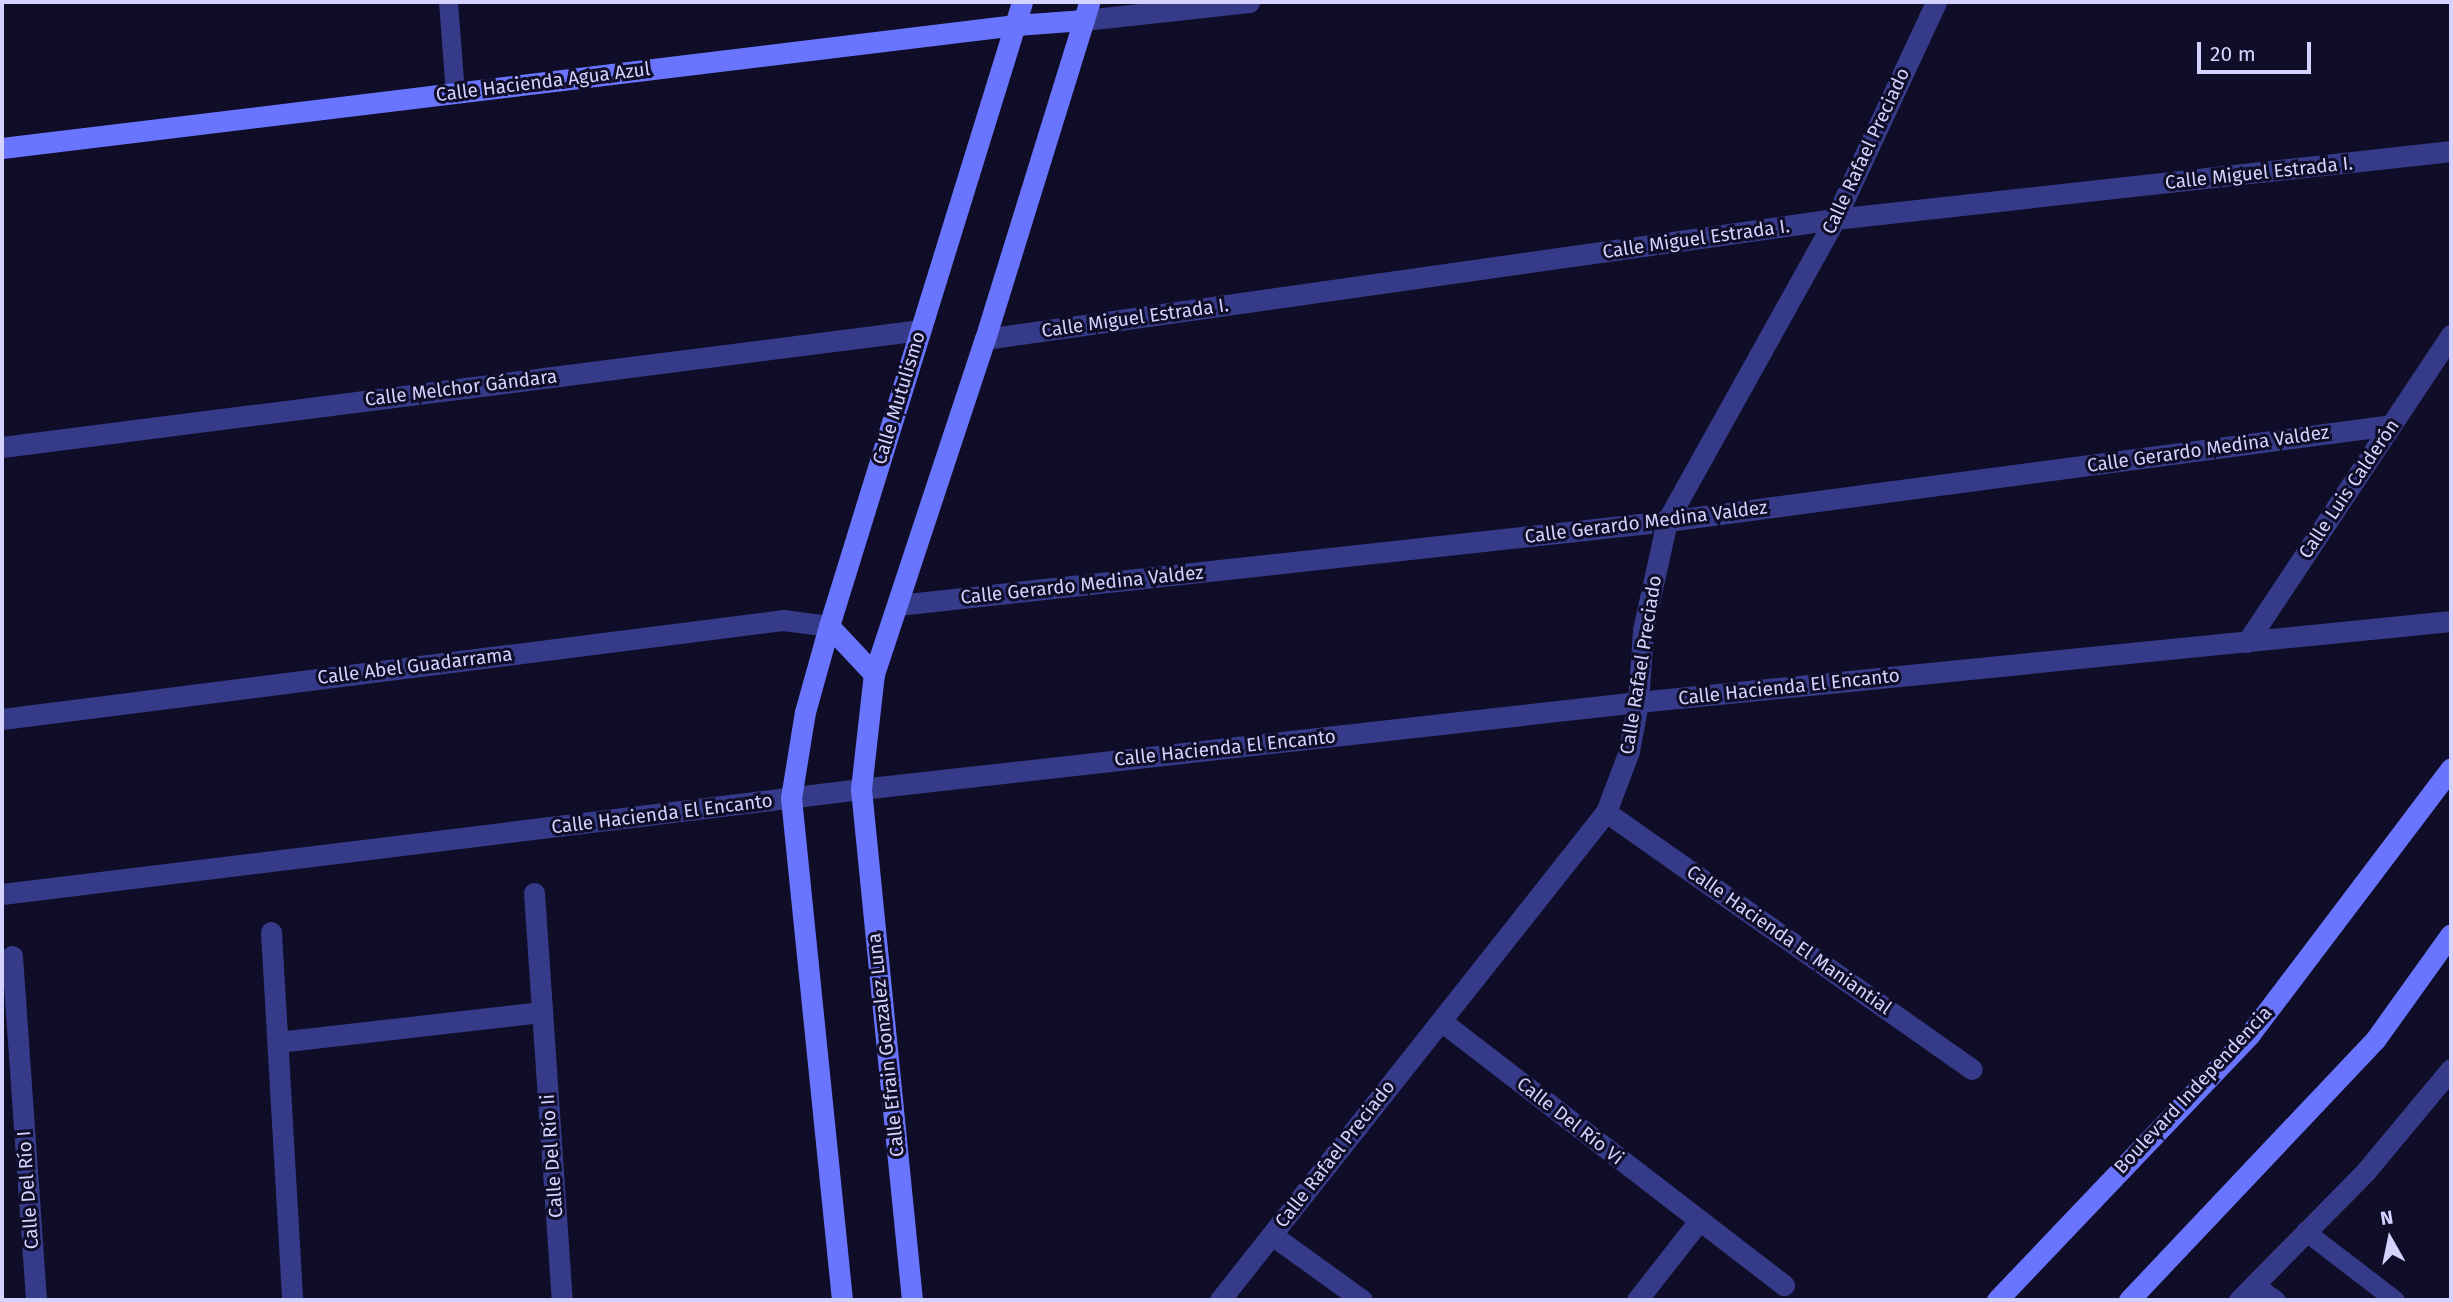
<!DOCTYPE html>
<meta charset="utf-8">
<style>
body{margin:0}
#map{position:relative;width:2453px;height:1302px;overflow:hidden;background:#0f0d27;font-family:"Fira Sans",sans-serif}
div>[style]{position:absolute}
.lane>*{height:19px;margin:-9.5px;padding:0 9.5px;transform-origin:9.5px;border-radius:9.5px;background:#353a89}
.street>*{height:21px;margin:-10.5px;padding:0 10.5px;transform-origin:10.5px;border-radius:10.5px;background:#353a89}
.secondary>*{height:21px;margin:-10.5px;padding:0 10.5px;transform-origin:10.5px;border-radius:10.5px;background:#6a75ff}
span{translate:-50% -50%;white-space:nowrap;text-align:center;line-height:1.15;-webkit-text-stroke:6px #0f0d27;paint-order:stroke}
.street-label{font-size:19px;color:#d4d3ff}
.frame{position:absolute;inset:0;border:4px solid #d4d3ff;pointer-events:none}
.north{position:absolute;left:2355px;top:1204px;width:70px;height:70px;-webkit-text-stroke:5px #0f0d27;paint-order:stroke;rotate:351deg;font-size:19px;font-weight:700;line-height:28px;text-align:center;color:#d4d3ff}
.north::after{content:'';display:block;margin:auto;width:24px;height:32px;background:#d4d3ff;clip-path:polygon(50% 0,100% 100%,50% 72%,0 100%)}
.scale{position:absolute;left:2197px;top:42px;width:114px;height:32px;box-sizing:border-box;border:4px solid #d4d3ff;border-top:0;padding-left:9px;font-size:21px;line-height:24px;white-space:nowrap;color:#d4d3ff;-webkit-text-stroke:5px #0f0d27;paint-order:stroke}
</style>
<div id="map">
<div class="lane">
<i style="left:448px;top:2px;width:91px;rotate:85.6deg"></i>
<i style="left:2305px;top:1231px;width:113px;rotate:37.5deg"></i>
<i style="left:2255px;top:1285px;width:26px;rotate:36deg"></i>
</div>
<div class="street">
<i style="left:1084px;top:20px;width:166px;rotate:-6.2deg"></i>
<i style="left:985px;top:339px;width:858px;rotate:-8.04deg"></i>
<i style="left:1835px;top:219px;width:620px;rotate:-6.3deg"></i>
<i style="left:2px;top:447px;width:926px;rotate:-7.26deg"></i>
<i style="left:898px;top:605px;width:774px;rotate:-6.23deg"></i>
<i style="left:1667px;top:521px;width:730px;rotate:-7.55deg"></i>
<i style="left:2247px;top:642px;width:369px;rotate:-56.4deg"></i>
<i style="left:2px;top:719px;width:787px;rotate:-7.22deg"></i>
<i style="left:783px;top:620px;width:46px;rotate:7.4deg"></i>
<i style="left:1606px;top:812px;width:447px;rotate:35.1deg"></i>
<i style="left:534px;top:893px;width:408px;rotate:86.1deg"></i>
<i style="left:2px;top:894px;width:865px;rotate:-6.97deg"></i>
<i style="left:861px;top:789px;width:782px;rotate:-6.39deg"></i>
<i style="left:1638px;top:702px;width:817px;rotate:-5.69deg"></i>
<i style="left:271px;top:932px;width:369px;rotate:86.7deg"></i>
<i style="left:12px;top:956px;width:345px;rotate:86deg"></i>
<i style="left:1441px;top:1021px;width:433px;rotate:37.6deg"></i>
<i style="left:278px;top:1042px;width:266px;rotate:-6.5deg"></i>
<i style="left:1272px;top:1235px;width:111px;rotate:35.8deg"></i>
<i style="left:1220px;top:1300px;width:622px;rotate:-51.66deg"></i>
<i style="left:1606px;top:812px;width:65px;rotate:-69.3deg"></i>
<i style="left:1629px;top:751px;width:50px;rotate:-79.6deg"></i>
<i style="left:1638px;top:702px;width:72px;rotate:-86deg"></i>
<i style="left:1643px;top:630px;width:112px;rotate:-77.6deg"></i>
<i style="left:1667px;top:521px;width:346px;rotate:-60.9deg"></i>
<i style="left:1835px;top:219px;width:239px;rotate:-65deg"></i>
<i style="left:1637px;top:1300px;width:100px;rotate:-51.9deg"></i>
<i style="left:2239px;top:1300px;width:181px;rotate:-45.4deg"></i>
<i style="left:2366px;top:1171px;width:133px;rotate:-50.2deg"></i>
</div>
<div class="secondary">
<i style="left:2px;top:148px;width:1021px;rotate:-6.92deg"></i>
<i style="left:1016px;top:25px;width:68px;rotate:-4.2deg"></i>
<i style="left:829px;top:626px;width:66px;rotate:46.8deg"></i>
<i style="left:842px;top:1300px;width:505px;rotate:-95.8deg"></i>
<i style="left:791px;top:798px;width:87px;rotate:-80.8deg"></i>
<i style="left:805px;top:712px;width:89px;rotate:-74.4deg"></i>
<i style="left:829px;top:626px;width:653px;rotate:-72.81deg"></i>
<i style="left:912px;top:1300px;width:514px;rotate:-95.7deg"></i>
<i style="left:861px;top:789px;width:116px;rotate:-83.6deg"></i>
<i style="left:874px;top:674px;width:353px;rotate:-71.7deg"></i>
<i style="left:985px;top:339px;width:353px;rotate:-72.8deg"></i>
<i style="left:1997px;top:1300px;width:367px;rotate:-46.4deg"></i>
<i style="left:2250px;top:1034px;width:333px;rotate:-52.9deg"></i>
<i style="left:2129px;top:1300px;width:358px;rotate:-46.6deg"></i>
<i style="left:2375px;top:1040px;width:130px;rotate:-54.4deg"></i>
</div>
<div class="street-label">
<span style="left:543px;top:82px;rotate:-7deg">Calle Hacienda Agua Azul</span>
<span style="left:1866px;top:151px;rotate:-65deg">Calle Rafael Preciado</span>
<span style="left:2259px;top:173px;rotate:-6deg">Calle Miguel Estrada I.</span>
<span style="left:1696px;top:239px;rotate:-8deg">Calle Miguel Estrada I.</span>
<span style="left:1135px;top:318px;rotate:-8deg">Calle Miguel Estrada I.</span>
<span style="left:461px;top:388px;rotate:-7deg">Calle Melchor Gándara</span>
<span style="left:899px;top:398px;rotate:-73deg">Calle Mutulismo</span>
<span style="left:2208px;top:449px;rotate:-8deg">Calle Gerardo Medina Valdez</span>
<span style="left:2349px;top:489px;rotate:-56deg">Calle Luis Calderón</span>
<span style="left:1646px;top:522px;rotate:-7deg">Calle Gerardo Medina Valdez</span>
<span style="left:1082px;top:585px;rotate:-6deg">Calle Gerardo Medina Valdez</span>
<span style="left:1641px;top:665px;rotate:-81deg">Calle Rafael Preciado</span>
<span style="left:415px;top:666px;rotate:-7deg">Calle Abel Guadarrama</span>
<span style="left:1789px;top:687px;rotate:-6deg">Calle Hacienda El Encanto</span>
<span style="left:1225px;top:748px;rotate:-6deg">Calle Hacienda El Encanto</span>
<span style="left:662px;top:814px;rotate:-7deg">Calle Hacienda El Encanto</span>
<span style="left:1789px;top:940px;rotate:35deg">Calle Hacienda El Maniantial</span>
<span style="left:886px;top:1045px;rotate:-96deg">Calle Efrain Gonzalez Luna</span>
<span style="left:2193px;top:1090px;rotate:-47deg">Boulevard Independencia</span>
<span style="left:1570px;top:1121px;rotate:38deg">Calle Del Río Vi</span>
<span style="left:1335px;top:1154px;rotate:-52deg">Calle Rafael Preciado</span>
<span style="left:552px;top:1156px;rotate:-94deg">Calle Del Río Ii</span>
<span style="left:28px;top:1190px;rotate:-94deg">Calle Del Río I</span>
</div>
<div class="frame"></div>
<div class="north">N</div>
<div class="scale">20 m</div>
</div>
